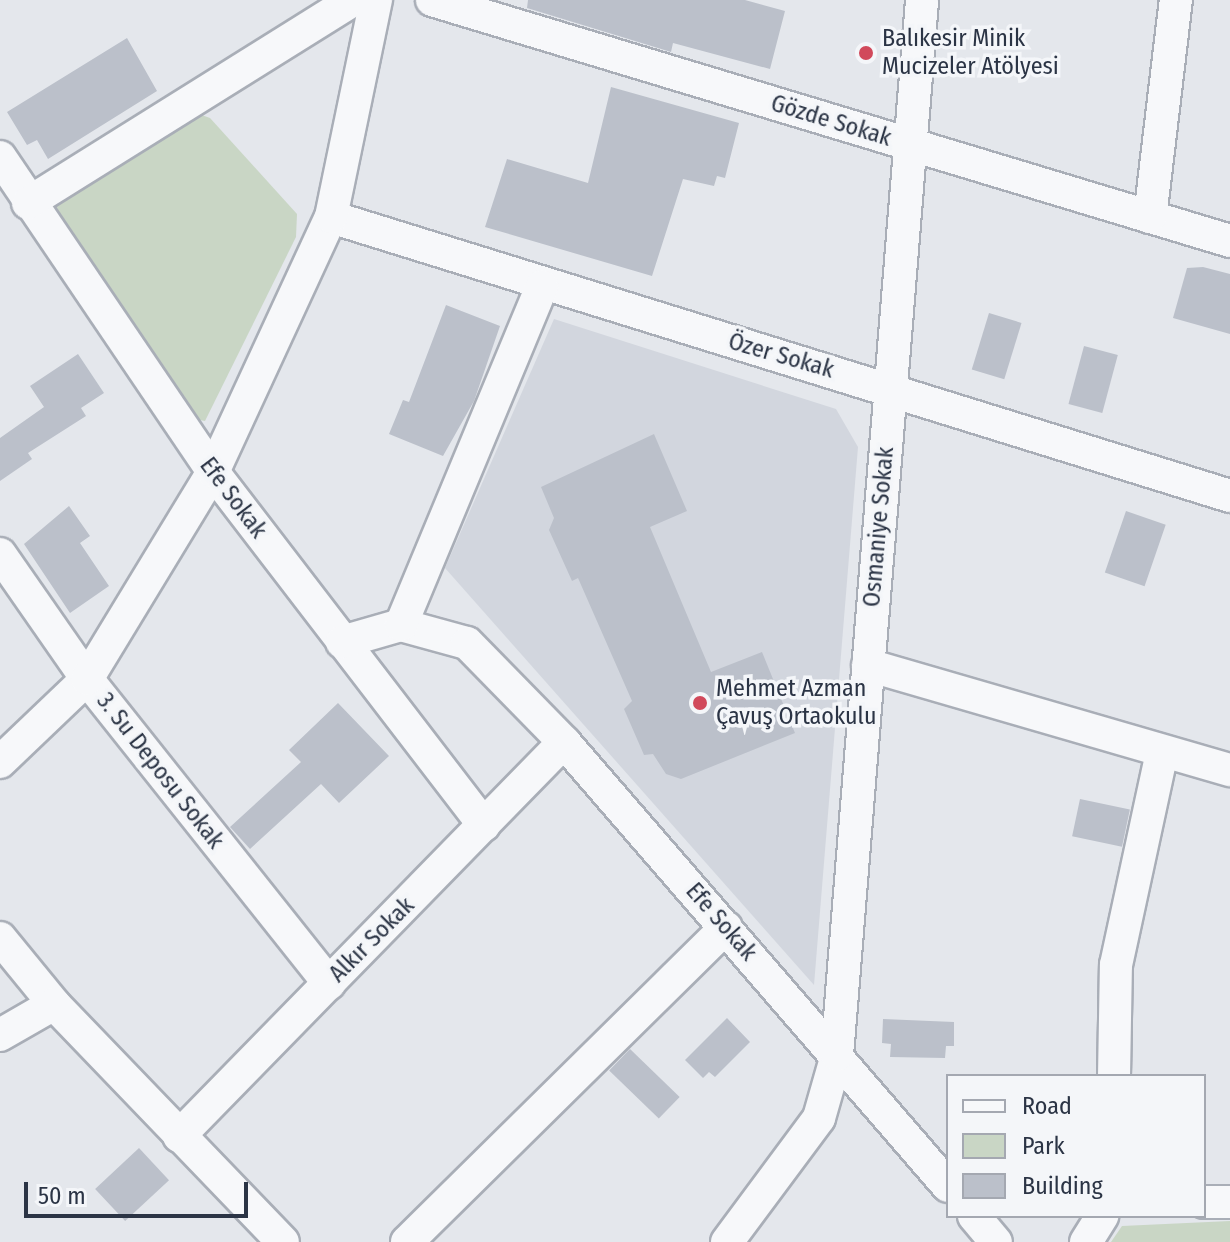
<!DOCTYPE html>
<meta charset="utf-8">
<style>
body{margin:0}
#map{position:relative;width:1230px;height:1242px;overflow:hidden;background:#e4e7ec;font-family:"Fira Sans Condensed",sans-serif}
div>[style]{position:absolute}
.built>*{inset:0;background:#d2d6de}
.green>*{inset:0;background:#c9d6c5}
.building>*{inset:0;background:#bbc0ca;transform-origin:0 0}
.roads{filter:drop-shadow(2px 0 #a9aeb7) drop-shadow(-2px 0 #a9aeb7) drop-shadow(0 2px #a9aeb7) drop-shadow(0 -2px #a9aeb7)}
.street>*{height:32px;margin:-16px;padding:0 16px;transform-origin:16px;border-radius:16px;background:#f7f8fa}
.dots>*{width:22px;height:22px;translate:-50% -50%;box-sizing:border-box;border:4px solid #f4f6f9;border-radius:50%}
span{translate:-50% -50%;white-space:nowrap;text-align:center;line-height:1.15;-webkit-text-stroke:7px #f4f6f9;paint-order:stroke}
.poi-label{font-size:24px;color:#2b3445}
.left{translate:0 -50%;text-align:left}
.street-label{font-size:24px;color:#2b3445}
.legend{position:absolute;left:946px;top:1074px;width:260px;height:144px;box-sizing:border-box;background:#f4f6f9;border:2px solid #a4a8b1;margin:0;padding:10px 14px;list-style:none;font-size:24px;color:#2b3445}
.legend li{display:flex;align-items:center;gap:16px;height:40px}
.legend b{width:40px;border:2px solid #a4a8b1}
.scale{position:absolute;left:24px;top:1182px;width:224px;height:36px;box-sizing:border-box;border:4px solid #2b3445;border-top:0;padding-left:10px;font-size:24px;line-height:28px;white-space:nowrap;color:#2b3445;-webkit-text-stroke:6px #f4f6f9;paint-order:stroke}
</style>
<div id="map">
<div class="built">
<i style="clip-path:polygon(554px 319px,836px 409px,858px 447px,814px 985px,445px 568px)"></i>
</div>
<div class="green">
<i style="clip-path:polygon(196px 113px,210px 118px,297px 214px,296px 237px,205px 421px,194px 419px,50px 211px,55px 198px)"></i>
<i style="clip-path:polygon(1230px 1221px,1230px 1242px,1111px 1242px,1122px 1226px)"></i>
</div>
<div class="building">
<i style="clip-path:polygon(528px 0,745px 0,785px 11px,770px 69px,673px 43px,671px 52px,527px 8px)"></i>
<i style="clip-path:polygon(127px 38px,157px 91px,48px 159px,37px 140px,27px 145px,7px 112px)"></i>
<i style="clip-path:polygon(611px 87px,739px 123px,725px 178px,717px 176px,714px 186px,683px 179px,652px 276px,485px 227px,507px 159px,588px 183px)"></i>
<i style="clip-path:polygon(1203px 267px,1230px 274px,1230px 334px,1173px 318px,1187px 268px)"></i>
<i style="clip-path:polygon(446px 305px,500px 326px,474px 401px,443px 456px,389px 434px,403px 400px,409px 402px)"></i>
<i style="left:989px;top:313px;width:34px;height:59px;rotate:17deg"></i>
<i style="left:1084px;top:346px;width:35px;height:60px;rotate:15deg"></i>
<i style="clip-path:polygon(78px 354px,104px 393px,81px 408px,86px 416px,28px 453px,32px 459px,0 481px,0 438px,44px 407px,30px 386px)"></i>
<i style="clip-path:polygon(654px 434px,687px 511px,650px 527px,711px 672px,762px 652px,795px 733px,681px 779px,666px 774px,653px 754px,644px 755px,624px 709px,632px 701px,578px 578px,572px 581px,549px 530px,554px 518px,541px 487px)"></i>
<i style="clip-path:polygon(69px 506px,90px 536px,80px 543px,109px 586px,70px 613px,24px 544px)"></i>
<i style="left:1126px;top:511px;width:42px;height:65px;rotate:19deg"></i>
<i style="clip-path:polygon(338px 703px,389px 756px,339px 803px,321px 784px,250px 849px,230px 827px,301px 762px,289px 750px)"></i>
<i style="left:1080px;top:799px;width:51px;height:38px;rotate:12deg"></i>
<i style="clip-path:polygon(727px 1018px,750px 1042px,715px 1077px,709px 1072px,703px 1078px,685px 1060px)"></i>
<i style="clip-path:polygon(883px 1019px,954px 1022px,954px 1046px,946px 1046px,945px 1058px,890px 1057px,891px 1044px,882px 1043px)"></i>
<i style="left:630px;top:1049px;width:69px;height:30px;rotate:44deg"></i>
<i style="left:139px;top:1148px;width:44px;height:60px;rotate:47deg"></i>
</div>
<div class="roads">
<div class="street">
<i style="left:432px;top:0;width:834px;rotate:16.8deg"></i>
<i style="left:0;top:157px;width:380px;rotate:55.9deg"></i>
<i style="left:213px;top:472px;width:445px;rotate:52.5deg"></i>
<i style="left:28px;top:203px;width:383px;rotate:-32deg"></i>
<i style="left:331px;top:217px;width:941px;rotate:17.24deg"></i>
<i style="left:1150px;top:217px;width:219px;rotate:-83.2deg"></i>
<i style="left:0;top:554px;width:152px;rotate:55.2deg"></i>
<i style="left:87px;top:679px;width:389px;rotate:51.5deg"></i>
<i style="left:401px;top:625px;width:68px;rotate:15.3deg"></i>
<i style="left:467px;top:643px;width:139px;rotate:45.6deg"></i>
<i style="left:564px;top:742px;width:587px;rotate:49.14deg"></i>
<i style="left:342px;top:642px;width:61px;rotate:-16.1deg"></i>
<i style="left:401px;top:625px;width:367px;rotate:-67.4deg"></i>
<i style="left:868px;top:665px;width:377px;rotate:16.2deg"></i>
<i style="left:0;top:762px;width:120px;rotate:-43.7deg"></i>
<i style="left:87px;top:679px;width:242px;rotate:-58.7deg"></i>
<i style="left:213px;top:472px;width:281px;rotate:-65.2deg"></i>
<i style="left:331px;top:217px;width:222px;rotate:-78.3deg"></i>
<i style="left:0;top:938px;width:85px;rotate:50.7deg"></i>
<i style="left:54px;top:1004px;width:330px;rotate:46.1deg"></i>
<i style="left:0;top:1035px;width:62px;rotate:-29.9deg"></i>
<i style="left:1114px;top:1076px;width:111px;rotate:-89deg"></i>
<i style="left:1116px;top:965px;width:218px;rotate:-77.8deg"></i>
<i style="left:179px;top:1136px;width:551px;rotate:-45.66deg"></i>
<i style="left:1204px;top:1202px;width:26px"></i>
<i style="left:974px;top:1216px;width:34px;rotate:50deg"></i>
<i style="left:407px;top:1242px;width:448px;rotate:-44.6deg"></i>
<i style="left:727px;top:1242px;width:154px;rotate:-53.4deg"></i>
<i style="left:819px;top:1118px;width:66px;rotate:-74.1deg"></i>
<i style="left:837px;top:1055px;width:1058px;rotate:-85.39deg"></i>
<i style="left:1086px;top:1242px;width:31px;rotate:-58deg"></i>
</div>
</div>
<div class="dots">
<i style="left:866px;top:53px;background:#d1495b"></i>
<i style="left:700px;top:703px;background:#d1495b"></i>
</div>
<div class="poi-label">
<span class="left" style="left:882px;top:53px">Balıkesir Minik<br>Mucizeler Atölyesi</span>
<span class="left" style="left:716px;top:703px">Mehmet Azman<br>Çavuş Ortaokulu</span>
</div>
<div class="street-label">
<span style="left:831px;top:121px;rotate:17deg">Gözde Sokak</span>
<span style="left:781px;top:356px;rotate:16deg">Özer Sokak</span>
<span style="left:233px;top:498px;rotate:53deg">Efe Sokak</span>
<span style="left:879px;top:527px;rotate:-85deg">Osmaniye Sokak</span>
<span style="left:160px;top:771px;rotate:52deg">3. Su Deposu Sokak</span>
<span style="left:721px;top:922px;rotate:49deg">Efe Sokak</span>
<span style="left:372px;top:940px;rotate:-45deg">Alkır Sokak</span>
</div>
<ul class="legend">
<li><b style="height:10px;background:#f7f8fa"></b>Road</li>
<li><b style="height:22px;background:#c9d6c5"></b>Park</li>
<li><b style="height:22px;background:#bbc0ca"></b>Building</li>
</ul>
<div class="scale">50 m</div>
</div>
